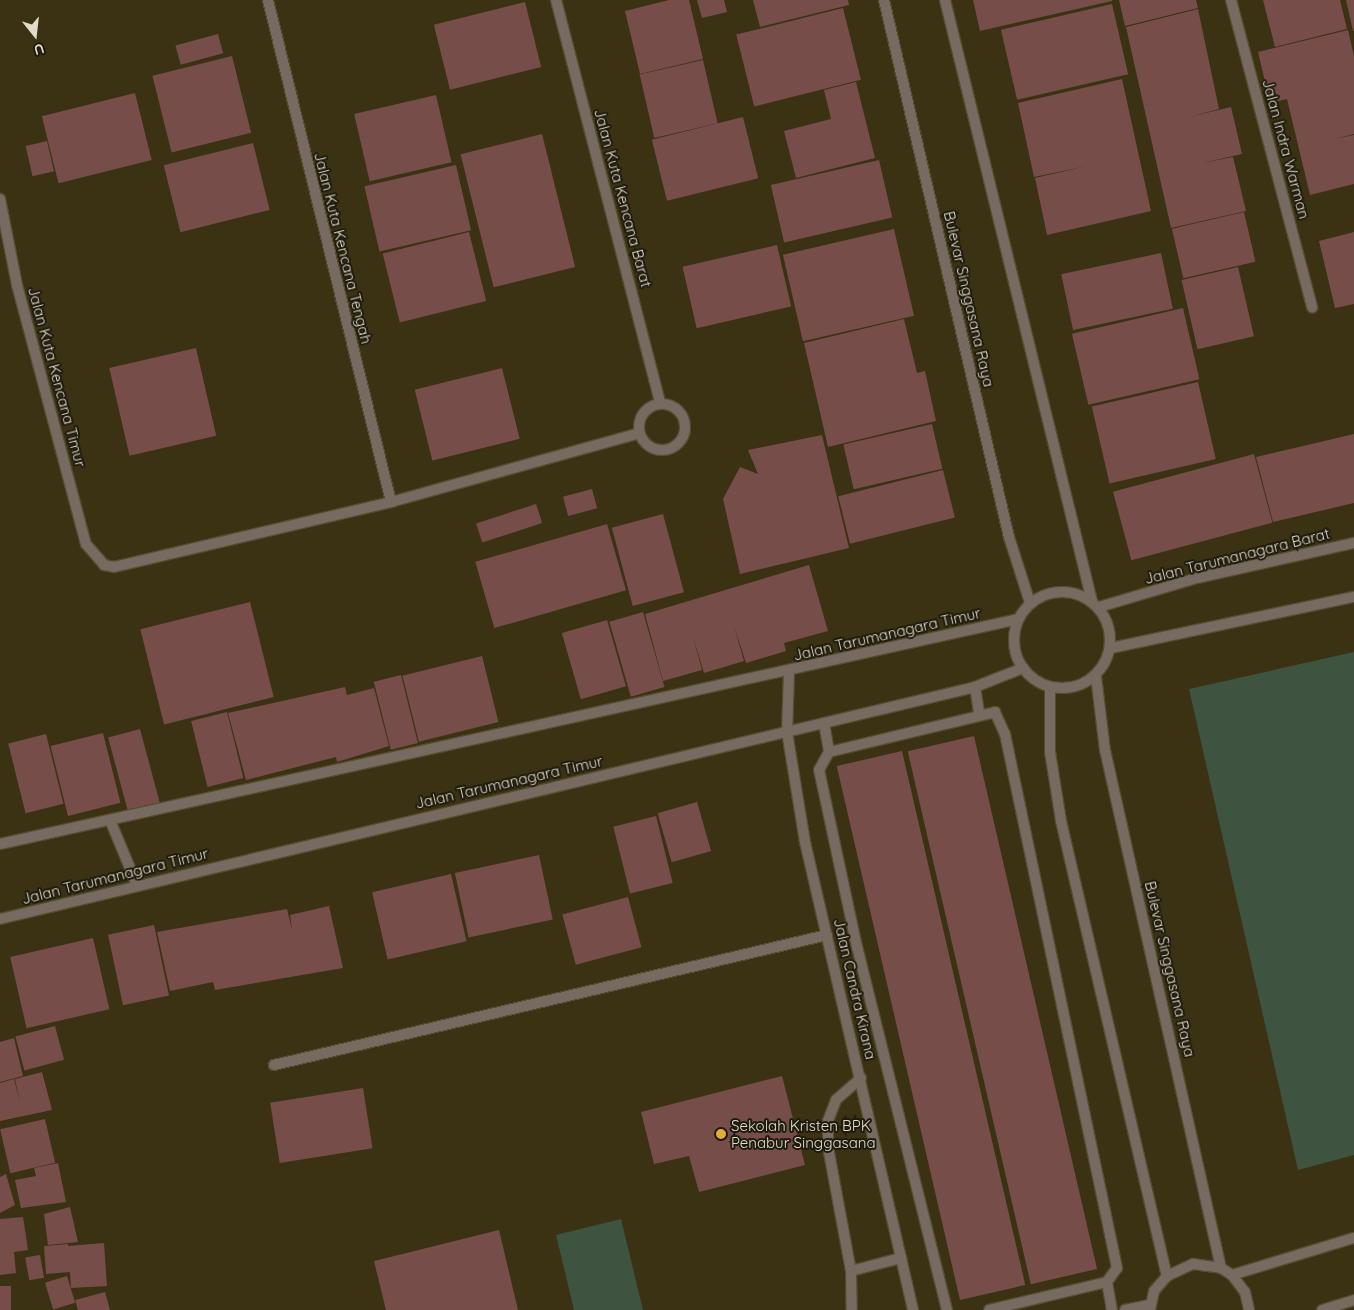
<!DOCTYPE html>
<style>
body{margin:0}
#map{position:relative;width:1354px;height:1310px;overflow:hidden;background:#3a3212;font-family:Quicksand,sans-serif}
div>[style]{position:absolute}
.green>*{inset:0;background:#3e5440}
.building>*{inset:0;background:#774d49;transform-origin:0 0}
.roads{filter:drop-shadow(1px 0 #554d2f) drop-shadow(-1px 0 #554d2f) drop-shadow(0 1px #554d2f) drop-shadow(0 -1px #554d2f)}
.lane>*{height:10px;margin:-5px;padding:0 5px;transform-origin:5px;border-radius:5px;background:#776a60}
.street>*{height:10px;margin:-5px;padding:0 5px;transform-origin:5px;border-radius:5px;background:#776a60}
.street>.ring{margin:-5px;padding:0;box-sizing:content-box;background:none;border:10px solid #776a60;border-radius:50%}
.dots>*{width:14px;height:14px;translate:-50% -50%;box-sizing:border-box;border:2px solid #1e1a0d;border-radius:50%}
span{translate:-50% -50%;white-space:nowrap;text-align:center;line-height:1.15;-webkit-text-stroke:4px #1e1a0d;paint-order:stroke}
.street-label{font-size:15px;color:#e1dcca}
.poi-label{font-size:15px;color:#e1dcca}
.left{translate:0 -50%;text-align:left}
.north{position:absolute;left:10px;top:10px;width:50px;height:50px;-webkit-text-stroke:4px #1e1a0d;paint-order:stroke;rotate:164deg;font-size:14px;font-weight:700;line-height:20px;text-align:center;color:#e1dcca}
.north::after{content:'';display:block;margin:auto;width:18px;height:22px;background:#e1dcca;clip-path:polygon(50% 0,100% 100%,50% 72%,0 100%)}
</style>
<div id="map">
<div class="green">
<i style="clip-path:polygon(1354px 652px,1354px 1155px,1298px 1170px,1189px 689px)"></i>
<i style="clip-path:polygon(621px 1219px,643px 1310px,574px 1310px,556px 1235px)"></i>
</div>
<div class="building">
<i style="clip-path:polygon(669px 0,689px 0,703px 59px,640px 74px,625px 11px)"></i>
<i style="clip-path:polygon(697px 0,724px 0,727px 12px,702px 18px)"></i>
<i style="clip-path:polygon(753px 0,848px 0,849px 5px,760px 27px)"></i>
<i style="clip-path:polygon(973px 0,1112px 0,1112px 1px,980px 31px)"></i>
<i style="clip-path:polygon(1119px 0,1196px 0,1198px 8px,1125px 26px)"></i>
<i style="clip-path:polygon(1263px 0,1340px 0,1347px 29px,1275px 47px)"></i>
<i style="clip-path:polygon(1346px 0,1354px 0,1354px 31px,1353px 31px)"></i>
<i style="left:525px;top:2px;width:67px;height:94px;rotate:76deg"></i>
<i style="left:1112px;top:4px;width:72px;height:114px;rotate:77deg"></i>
<i style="left:843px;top:8px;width:74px;height:110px;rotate:76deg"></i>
<i style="clip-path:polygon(1198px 9px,1219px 109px,1189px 117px,1231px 107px,1242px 154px,1202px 163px,1233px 157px,1246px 211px,1171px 228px,1126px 27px)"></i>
<i style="clip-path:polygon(1348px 30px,1354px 56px,1354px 134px,1334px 139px,1354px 135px,1354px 184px,1310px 195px,1287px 99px,1270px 103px,1258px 52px)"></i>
<i style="left:218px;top:34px;width:20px;height:44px;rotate:75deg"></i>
<i style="left:232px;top:56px;width:79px;height:82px;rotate:76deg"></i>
<i style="left:703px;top:60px;width:65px;height:65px;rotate:77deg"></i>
<i style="clip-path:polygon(1122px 79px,1151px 211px,1047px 235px,1035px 178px,1087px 166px,1034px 177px,1018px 103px)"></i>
<i style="clip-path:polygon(856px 82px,875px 158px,796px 178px,784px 131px,831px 119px,824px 90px)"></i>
<i style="left:135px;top:93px;width:69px;height:96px;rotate:76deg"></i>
<i style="left:436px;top:95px;width:69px;height:84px;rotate:77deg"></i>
<i style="left:743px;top:117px;width:63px;height:94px;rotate:76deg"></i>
<i style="left:542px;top:134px;width:137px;height:84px;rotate:76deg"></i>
<i style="left:47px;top:141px;width:31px;height:22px;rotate:77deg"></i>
<i style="left:253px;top:143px;width:69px;height:92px;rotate:76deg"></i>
<i style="left:879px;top:160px;width:59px;height:111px;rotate:77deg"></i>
<i style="left:456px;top:165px;width:67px;height:94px;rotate:77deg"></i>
<i style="left:1244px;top:212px;width:51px;height:74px;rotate:77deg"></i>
<i style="left:894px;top:229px;width:89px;height:114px;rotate:77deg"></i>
<i style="left:469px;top:232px;width:71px;height:89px;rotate:76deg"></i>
<i style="clip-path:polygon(1354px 232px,1354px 304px,1335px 308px,1319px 241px)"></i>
<i style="left:777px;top:245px;width:63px;height:97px;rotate:77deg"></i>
<i style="left:1161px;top:253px;width:57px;height:102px;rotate:78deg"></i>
<i style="left:1238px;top:267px;width:71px;height:58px;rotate:77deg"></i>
<i style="left:1183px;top:308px;width:73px;height:114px;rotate:77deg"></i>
<i style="clip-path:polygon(904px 319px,917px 373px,925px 371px,936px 421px,828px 447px,804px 343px)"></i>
<i style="left:196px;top:348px;width:90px;height:89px;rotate:77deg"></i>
<i style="left:502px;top:368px;width:73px;height:90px;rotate:76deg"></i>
<i style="left:1198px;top:382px;width:79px;height:109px;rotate:77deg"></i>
<i style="left:932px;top:424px;width:46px;height:91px;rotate:77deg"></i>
<i style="clip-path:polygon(1354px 434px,1354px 503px,1273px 522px,1256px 457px)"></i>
<i style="clip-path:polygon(822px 435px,849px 548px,740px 574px,723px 499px,740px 467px,758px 474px,748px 450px)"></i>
<i style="left:1254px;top:454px;width:71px;height:146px;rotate:75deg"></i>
<i style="left:943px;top:470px;width:49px;height:108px;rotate:76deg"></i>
<i style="left:592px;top:489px;width:20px;height:30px;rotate:75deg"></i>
<i style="left:536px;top:504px;width:20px;height:63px;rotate:72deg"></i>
<i style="left:663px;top:514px;width:81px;height:53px;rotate:75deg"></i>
<i style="left:607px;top:524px;width:69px;height:137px;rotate:74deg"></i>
<i style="clip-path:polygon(809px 565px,828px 631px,784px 643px,786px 651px,746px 663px,734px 626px,744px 661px,704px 673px,693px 637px,702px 670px,663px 681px,645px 614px)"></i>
<i style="left:250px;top:602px;width:98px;height:113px;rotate:76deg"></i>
<i style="left:643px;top:612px;width:78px;height:35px;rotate:74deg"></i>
<i style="left:607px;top:620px;width:69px;height:47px;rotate:74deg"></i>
<i style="left:482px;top:656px;width:68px;height:82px;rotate:76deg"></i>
<i style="left:401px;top:675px;width:70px;height:28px;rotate:76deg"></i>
<i style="clip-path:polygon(345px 687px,347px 695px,374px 688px,389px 746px,337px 762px,336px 757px,246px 780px,228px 713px)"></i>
<i style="left:227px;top:712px;width:68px;height:37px;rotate:76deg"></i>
<i style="left:140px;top:729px;width:80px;height:33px;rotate:75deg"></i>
<i style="left:103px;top:733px;width:72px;height:54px;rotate:76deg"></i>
<i style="left:46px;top:734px;width:72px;height:39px;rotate:76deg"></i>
<i style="left:974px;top:736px;width:547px;height:68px;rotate:77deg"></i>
<i style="left:902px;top:751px;width:548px;height:67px;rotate:77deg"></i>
<i style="left:697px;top:802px;width:51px;height:41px;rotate:74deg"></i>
<i style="left:656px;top:816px;width:69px;height:44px;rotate:76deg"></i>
<i style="left:539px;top:855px;width:66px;height:86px;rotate:78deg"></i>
<i style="left:451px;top:874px;width:69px;height:81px;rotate:77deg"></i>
<i style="left:628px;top:897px;width:52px;height:68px;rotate:75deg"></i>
<i style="clip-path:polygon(329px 906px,343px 968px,215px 990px,213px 982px,170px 991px,157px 932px,287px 909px,292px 930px,290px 915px)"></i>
<i style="left:154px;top:925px;width:72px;height:47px;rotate:78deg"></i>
<i style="left:93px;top:938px;width:73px;height:85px;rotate:77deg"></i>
<i style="left:55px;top:1026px;width:35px;height:41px;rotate:75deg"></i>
<i style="clip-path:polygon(14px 1038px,23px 1076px,0 1082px,0 1042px)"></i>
<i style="clip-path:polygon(42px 1072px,52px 1110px,0 1121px,0 1083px,14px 1079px,20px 1102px,15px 1079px)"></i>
<i style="clip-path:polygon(782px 1076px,805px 1165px,699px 1192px,689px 1156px,654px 1164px,641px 1112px)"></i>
<i style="left:363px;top:1088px;width:61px;height:94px;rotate:81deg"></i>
<i style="left:45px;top:1119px;width:45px;height:46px;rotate:77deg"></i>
<i style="clip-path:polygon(58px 1163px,66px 1202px,21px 1208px,15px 1180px,36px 1176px,34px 1168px)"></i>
<i style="clip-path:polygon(6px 1174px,15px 1205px,0 1213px,0 1177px)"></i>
<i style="clip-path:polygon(70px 1207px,78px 1242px,48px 1245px,44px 1214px)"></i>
<i style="clip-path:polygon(23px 1217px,28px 1250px,14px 1252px,16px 1273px,0 1275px,0 1219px)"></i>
<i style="clip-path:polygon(499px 1230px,518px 1310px,386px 1310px,374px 1261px)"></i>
<i style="clip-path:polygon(104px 1243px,107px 1286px,71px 1288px,70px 1272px,46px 1274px,44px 1246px,68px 1244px,68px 1252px,68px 1246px)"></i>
<i style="left:40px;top:1255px;width:23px;height:15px;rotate:80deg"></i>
<i style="left:67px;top:1276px;width:28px;height:23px;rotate:73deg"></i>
<i style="left:11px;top:1286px;width:24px;height:11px;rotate:90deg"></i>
<i style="clip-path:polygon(105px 1292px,110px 1310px,78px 1310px,75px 1300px)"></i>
</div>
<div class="roads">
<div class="lane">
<i style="left:975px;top:687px;width:26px;rotate:81deg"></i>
<i style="left:824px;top:723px;width:29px;rotate:80deg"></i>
<i style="left:274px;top:1065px;width:568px;rotate:-13.23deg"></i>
<i style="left:861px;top:1078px;width:33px;rotate:139deg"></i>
<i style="left:836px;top:1100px;width:22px;rotate:111deg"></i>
<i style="left:828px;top:1121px;width:26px;rotate:90deg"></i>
<i style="left:828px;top:1147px;width:126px;rotate:79.5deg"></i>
<i style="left:851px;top:1271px;width:52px;rotate:-14.6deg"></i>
<i style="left:851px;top:1271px;width:39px;rotate:89deg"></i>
<i style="left:1107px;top:1282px;width:28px;rotate:80deg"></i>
<i style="left:947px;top:1310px;width:374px;rotate:-103.9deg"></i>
<i style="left:857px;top:947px;width:181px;rotate:-102.1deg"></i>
<i style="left:819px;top:770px;width:21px;rotate:-61deg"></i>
<i style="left:829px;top:752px;width:171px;rotate:-13.5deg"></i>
<i style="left:995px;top:712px;width:24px;rotate:66deg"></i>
<i style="left:1005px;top:734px;width:546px;rotate:78.15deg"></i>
<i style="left:1117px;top:1268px;width:17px;rotate:126deg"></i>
<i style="left:1107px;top:1282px;width:121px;rotate:166.7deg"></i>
</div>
<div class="street">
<i style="left:268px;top:0;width:517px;rotate:76.23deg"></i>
<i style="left:556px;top:0;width:416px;rotate:75.5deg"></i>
<i style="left:884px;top:0;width:551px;rotate:76.9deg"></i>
<i style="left:1009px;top:537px;width:69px;rotate:72.3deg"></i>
<i style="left:945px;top:0;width:619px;rotate:76.26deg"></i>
<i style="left:1231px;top:0;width:318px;rotate:75.2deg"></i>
<i style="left:0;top:199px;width:88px;rotate:78.8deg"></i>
<i style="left:17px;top:285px;width:268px;rotate:75.1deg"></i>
<i style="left:86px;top:544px;width:28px;rotate:49deg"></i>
<i style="left:104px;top:565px;width:10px;rotate:11deg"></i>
<i style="left:114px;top:567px;width:285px;rotate:-13.2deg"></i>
<i style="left:391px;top:502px;width:257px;rotate:-15.5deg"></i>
<i class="ring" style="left:639px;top:404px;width:36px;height:36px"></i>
<i class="ring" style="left:1014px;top:592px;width:86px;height:86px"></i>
<i style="left:1099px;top:607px;width:102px;rotate:-16.5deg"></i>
<i style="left:1197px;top:578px;width:161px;rotate:-12.6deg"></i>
<i style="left:1111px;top:648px;width:248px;rotate:-11.9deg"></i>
<i style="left:789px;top:673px;width:59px;rotate:91.9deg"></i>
<i style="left:787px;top:732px;width:111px;rotate:80.7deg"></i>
<i style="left:805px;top:842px;width:480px;rotate:77deg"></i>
<i style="left:1096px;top:676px;width:75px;rotate:83.1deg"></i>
<i style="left:1105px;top:750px;width:531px;rotate:77.38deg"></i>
<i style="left:1050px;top:687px;width:65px;rotate:90deg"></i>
<i style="left:1050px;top:752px;width:70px;rotate:80.9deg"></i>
<i style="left:1061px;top:821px;width:467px;rotate:76.9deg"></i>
<i style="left:110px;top:820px;width:70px;rotate:67.4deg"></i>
<i style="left:0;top:844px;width:1043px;rotate:-12.46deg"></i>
<i style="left:0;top:919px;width:1002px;rotate:-13.38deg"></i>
<i style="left:975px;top:687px;width:52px;rotate:-21.6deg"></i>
<i style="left:1232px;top:1275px;width:127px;rotate:-16.9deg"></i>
<i style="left:1125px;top:1310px;width:25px;rotate:-12deg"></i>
<i style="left:1150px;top:1310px;width:19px;rotate:-78deg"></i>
<i style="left:1154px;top:1291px;width:20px;rotate:-49deg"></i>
<i style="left:1167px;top:1276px;width:29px;rotate:-25deg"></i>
<i style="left:1193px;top:1264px;width:28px;rotate:8deg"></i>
<i style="left:1221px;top:1268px;width:13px;rotate:32deg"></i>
<i style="left:1232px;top:1275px;width:21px;rotate:53deg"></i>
<i style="left:1245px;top:1292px;width:18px;rotate:77deg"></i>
<i style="left:1322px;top:1310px;width:34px;rotate:-17deg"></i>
</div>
</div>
<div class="dots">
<i style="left:721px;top:1134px;background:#e4ae35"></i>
</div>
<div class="street-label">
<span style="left:1286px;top:149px;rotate:75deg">Jalan Indra Warman</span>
<span style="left:623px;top:198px;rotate:75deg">Jalan Kuta Kencana Barat</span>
<span style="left:343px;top:248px;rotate:76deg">Jalan Kuta Kencana Tengah</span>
<span style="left:969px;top:299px;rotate:77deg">Bulevar Singgasana Raya</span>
<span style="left:57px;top:377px;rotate:75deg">Jalan Kuta Kencana Timur</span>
<span style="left:1237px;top:556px;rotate:-14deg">Jalan Tarumanagara Barat</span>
<span style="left:887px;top:634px;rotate:-13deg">Jalan Tarumanagara Timur</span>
<span style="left:509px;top:782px;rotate:-13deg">Jalan Tarumanagara Timur</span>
<span style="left:115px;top:876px;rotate:-14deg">Jalan Tarumanagara Timur</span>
<span style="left:1170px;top:969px;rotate:77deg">Bulevar Singgasana Raya</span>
<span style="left:855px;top:989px;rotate:77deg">Jalan Candra Kirana</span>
</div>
<div class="poi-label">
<span class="left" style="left:731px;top:1134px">Sekolah Kristen BPK<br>Penabur Singgasana</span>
</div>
<div class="north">U</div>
</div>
